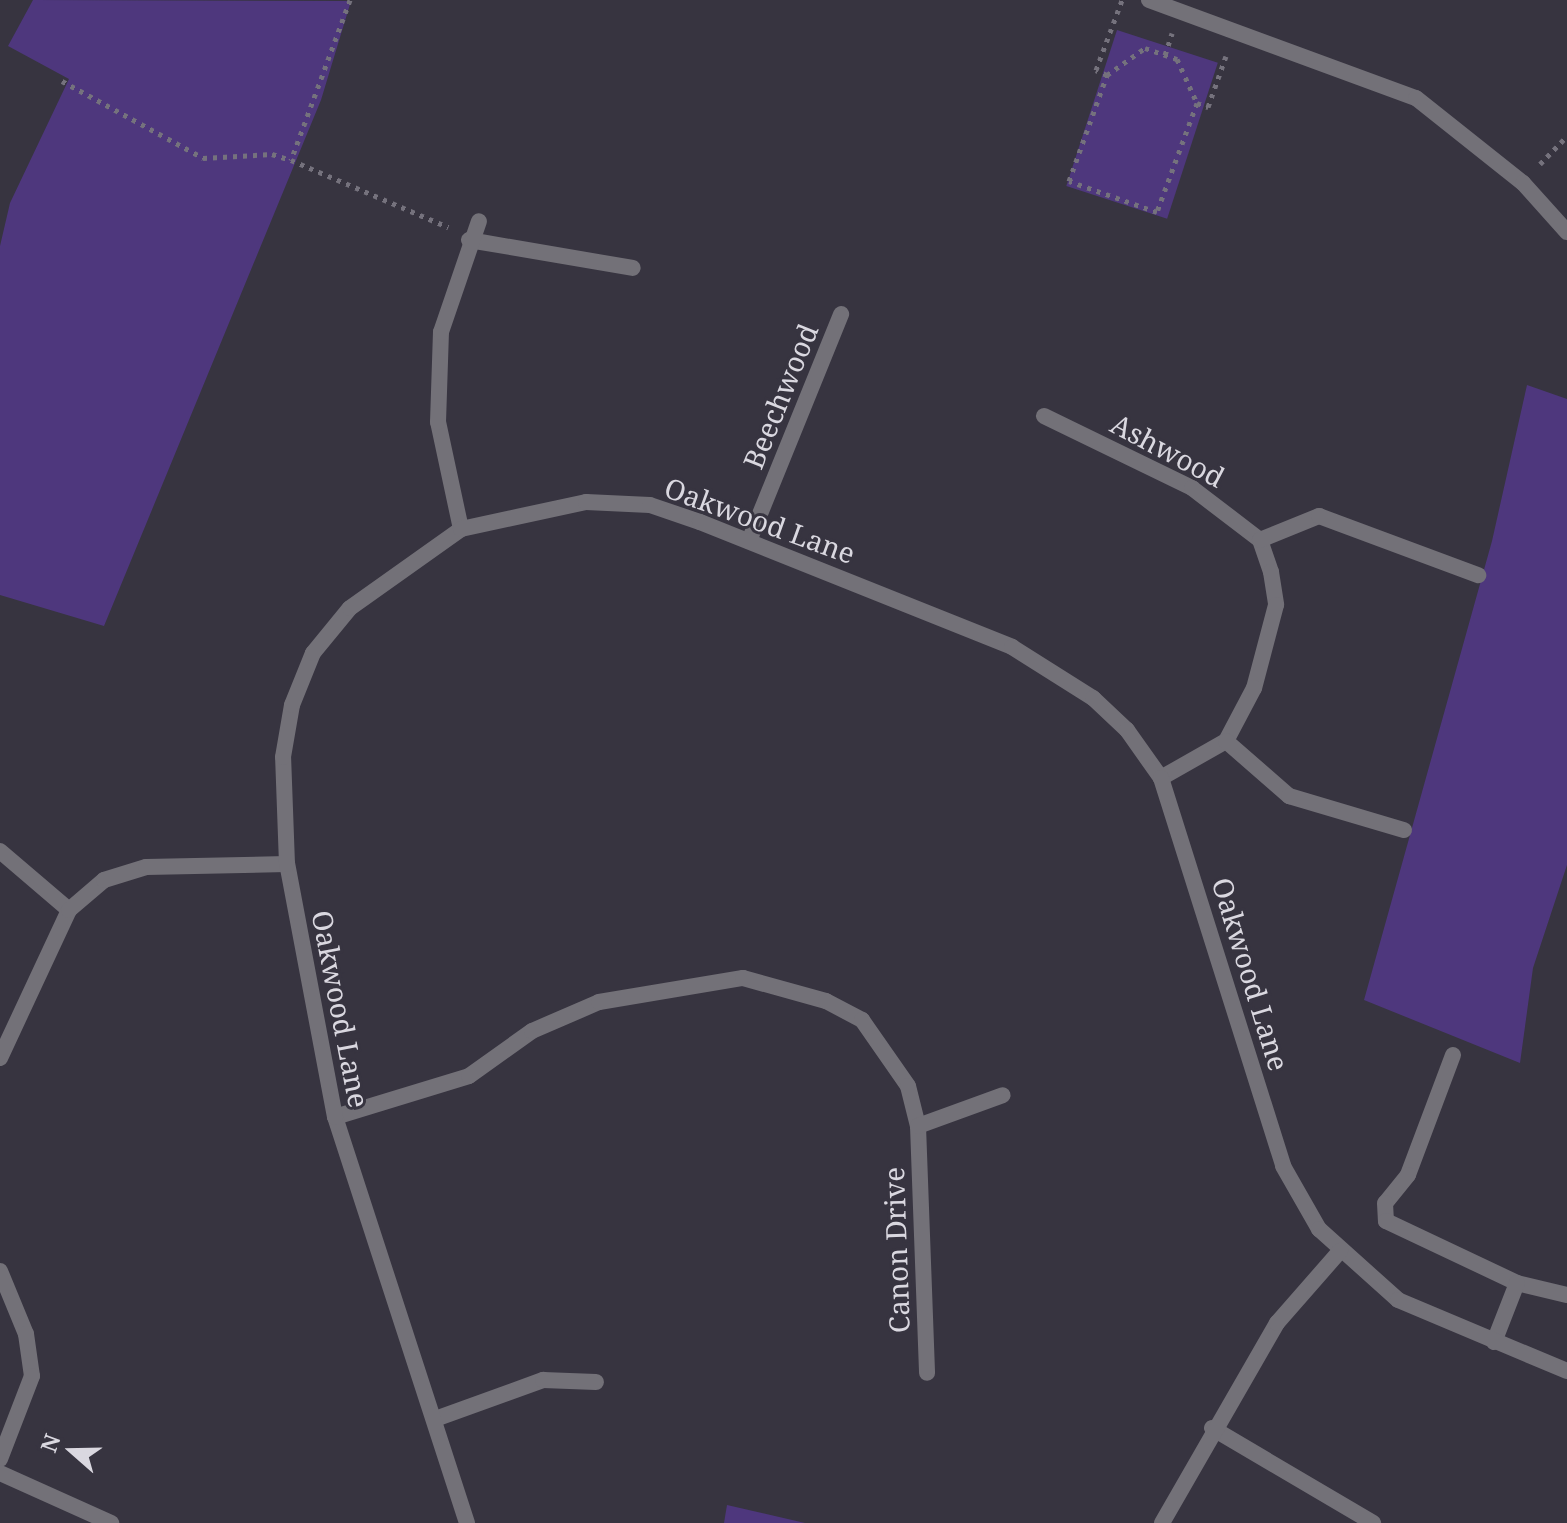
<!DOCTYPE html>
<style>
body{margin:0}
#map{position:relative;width:1567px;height:1523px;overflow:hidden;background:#373440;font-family:"Noto Serif",serif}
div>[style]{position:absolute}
.green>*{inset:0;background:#4e377d;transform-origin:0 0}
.path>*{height:5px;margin-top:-2.5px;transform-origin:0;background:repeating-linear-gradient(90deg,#75727d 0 4px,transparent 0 10px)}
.lane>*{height:16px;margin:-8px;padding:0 8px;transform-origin:8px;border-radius:8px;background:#737178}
.street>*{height:16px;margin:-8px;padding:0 8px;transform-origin:8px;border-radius:8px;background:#737178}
span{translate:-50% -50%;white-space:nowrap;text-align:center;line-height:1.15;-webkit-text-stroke:6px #373440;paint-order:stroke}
.street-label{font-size:28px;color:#dad8e0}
.north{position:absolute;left:32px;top:1411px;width:80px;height:80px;-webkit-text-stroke:6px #373440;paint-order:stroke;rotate:290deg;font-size:22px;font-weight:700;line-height:32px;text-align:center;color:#dad8e0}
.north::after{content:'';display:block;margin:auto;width:28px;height:36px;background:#dad8e0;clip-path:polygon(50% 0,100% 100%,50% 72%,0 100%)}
</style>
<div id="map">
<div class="green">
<i style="clip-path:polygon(33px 0,351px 1px,321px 100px,104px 626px,0 595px,0 246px,10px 203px,69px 79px,8px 46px)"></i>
<i style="left:1117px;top:30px;width:106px;height:164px;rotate:18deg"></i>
<i style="clip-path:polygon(1527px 385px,1567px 399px,1567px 865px,1533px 968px,1520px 1063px,1364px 1000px,1492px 541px)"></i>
<i style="clip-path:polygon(727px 1505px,805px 1523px,724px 1523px)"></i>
</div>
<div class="path">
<i style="left:350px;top:0;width:171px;rotate:110.2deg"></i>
<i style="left:291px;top:160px;width:171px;rotate:23.1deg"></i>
<i style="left:1145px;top:48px;width:34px;rotate:19deg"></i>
<i style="left:1177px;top:59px;width:48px;rotate:65.6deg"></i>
<i style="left:1197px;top:103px;width:116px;rotate:110.2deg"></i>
<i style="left:1157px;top:212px;width:93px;rotate:-160.6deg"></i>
<i style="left:1069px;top:181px;width:113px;rotate:-70.3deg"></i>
<i style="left:1107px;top:75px;width:47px;rotate:-35.4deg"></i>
<i style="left:1165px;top:55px;width:23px;rotate:-72deg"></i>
<i style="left:1107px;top:75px;width:12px;rotate:-156deg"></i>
<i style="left:1096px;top:70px;width:75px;rotate:-69.6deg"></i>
<i style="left:62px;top:81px;width:161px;rotate:28.6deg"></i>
<i style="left:203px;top:158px;width:69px;rotate:-3.3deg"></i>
<i style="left:272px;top:154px;width:20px;rotate:18deg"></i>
<i style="left:1197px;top:103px;width:12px;rotate:20deg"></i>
<i style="left:1208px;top:107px;width:54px;rotate:-70.6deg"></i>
<i style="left:1540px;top:164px;width:39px;rotate:-46deg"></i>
</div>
<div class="lane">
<i style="left:469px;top:240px;width:166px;rotate:9.7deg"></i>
</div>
<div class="street">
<i style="left:1149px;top:0;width:284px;rotate:20.2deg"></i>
<i style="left:1416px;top:98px;width:137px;rotate:38.5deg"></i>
<i style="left:1523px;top:183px;width:66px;rotate:48.1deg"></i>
<i style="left:1044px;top:416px;width:165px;rotate:25.9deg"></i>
<i style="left:1192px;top:488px;width:86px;rotate:37.4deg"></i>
<i style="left:1260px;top:540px;width:34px;rotate:71deg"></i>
<i style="left:1271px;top:572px;width:33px;rotate:81deg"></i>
<i style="left:1276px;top:605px;width:86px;rotate:104.8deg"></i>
<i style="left:1254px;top:688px;width:60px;rotate:117.8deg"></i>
<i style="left:1226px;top:741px;width:75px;rotate:150.4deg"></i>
<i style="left:461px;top:529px;width:109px;rotate:-102.1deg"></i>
<i style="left:438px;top:422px;width:90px;rotate:-88.1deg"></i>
<i style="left:441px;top:332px;width:117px;rotate:-71.1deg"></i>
<i style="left:1260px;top:540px;width:64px;rotate:-22.1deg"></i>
<i style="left:1319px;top:516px;width:170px;rotate:20.4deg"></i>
<i style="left:749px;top:541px;width:245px;rotate:-67.9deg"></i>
<i style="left:1226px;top:741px;width:84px;rotate:41.1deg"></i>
<i style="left:1289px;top:796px;width:120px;rotate:16.5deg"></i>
<i style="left:0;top:851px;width:91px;rotate:40.5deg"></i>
<i style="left:1453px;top:1055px;width:128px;rotate:110.6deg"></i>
<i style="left:1408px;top:1175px;width:36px;rotate:129deg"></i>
<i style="left:1385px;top:1203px;width:18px;rotate:87deg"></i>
<i style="left:1386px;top:1221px;width:145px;rotate:25.3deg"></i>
<i style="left:1517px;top:1283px;width:51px;rotate:13.5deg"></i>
<i style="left:0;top:1058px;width:163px;rotate:-65deg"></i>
<i style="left:69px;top:910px;width:46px;rotate:-40.6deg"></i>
<i style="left:104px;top:880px;width:44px;rotate:-17.2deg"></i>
<i style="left:146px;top:867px;width:141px;rotate:-1.2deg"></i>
<i style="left:335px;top:1117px;width:140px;rotate:-17deg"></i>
<i style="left:469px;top:1076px;width:77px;rotate:-35.5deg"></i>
<i style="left:532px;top:1031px;width:73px;rotate:-23.4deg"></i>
<i style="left:599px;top:1002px;width:146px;rotate:-9.5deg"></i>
<i style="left:743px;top:978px;width:86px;rotate:15.5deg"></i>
<i style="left:826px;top:1001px;width:41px;rotate:27.8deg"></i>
<i style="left:862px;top:1020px;width:80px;rotate:55.1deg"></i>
<i style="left:908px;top:1086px;width:41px;rotate:76deg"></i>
<i style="left:918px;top:1126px;width:247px;rotate:87.9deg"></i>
<i style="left:918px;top:1126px;width:90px;rotate:-20deg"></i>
<i style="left:0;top:1271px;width:68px;rotate:67.6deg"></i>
<i style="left:26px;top:1334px;width:42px;rotate:81.9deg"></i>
<i style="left:32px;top:1376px;width:89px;rotate:111.1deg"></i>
<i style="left:1494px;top:1342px;width:63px;rotate:-68.7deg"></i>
<i style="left:438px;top:1418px;width:112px;rotate:-19.9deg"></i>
<i style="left:543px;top:1380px;width:53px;rotate:2.2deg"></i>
<i style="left:1212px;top:1428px;width:187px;rotate:30.5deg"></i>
<i style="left:0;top:1473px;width:122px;rotate:24.2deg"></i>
<i style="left:467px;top:1523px;width:427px;rotate:-108deg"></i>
<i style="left:335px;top:1117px;width:258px;rotate:-100.7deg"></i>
<i style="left:287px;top:864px;width:107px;rotate:-92.1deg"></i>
<i style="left:283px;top:757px;width:53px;rotate:-80.2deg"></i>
<i style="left:292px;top:705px;width:56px;rotate:-68deg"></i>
<i style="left:313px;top:653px;width:58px;rotate:-50.6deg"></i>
<i style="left:350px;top:608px;width:136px;rotate:-35.4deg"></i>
<i style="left:461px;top:529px;width:128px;rotate:-12.2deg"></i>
<i style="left:586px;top:502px;width:64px;rotate:2.7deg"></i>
<i style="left:650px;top:505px;width:53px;rotate:18.8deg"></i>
<i style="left:700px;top:522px;width:336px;rotate:21.8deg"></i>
<i style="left:1012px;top:647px;width:96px;rotate:32.2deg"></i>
<i style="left:1093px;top:698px;width:47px;rotate:43.3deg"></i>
<i style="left:1127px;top:730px;width:59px;rotate:54.7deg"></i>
<i style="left:1161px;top:778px;width:407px;rotate:72.5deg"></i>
<i style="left:1283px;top:1166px;width:73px;rotate:60.3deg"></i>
<i style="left:1319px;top:1229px;width:106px;rotate:41.9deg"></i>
<i style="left:1398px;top:1300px;width:183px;rotate:22.8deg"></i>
<i style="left:1162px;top:1523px;width:231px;rotate:-60.1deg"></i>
<i style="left:1277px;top:1323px;width:96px;rotate:-48.8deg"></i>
</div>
<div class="street-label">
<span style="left:780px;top:396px;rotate:-68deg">Beechwood</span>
<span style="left:1168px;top:450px;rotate:28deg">Ashwood</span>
<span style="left:760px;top:520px;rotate:20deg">Oakwood Lane</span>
<span style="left:1251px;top:974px;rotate:73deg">Oakwood Lane</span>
<span style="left:341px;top:1009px;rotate:79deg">Oakwood Lane</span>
<span style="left:896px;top:1250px;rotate:-92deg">Canon Drive</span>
</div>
<div class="north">N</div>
</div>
